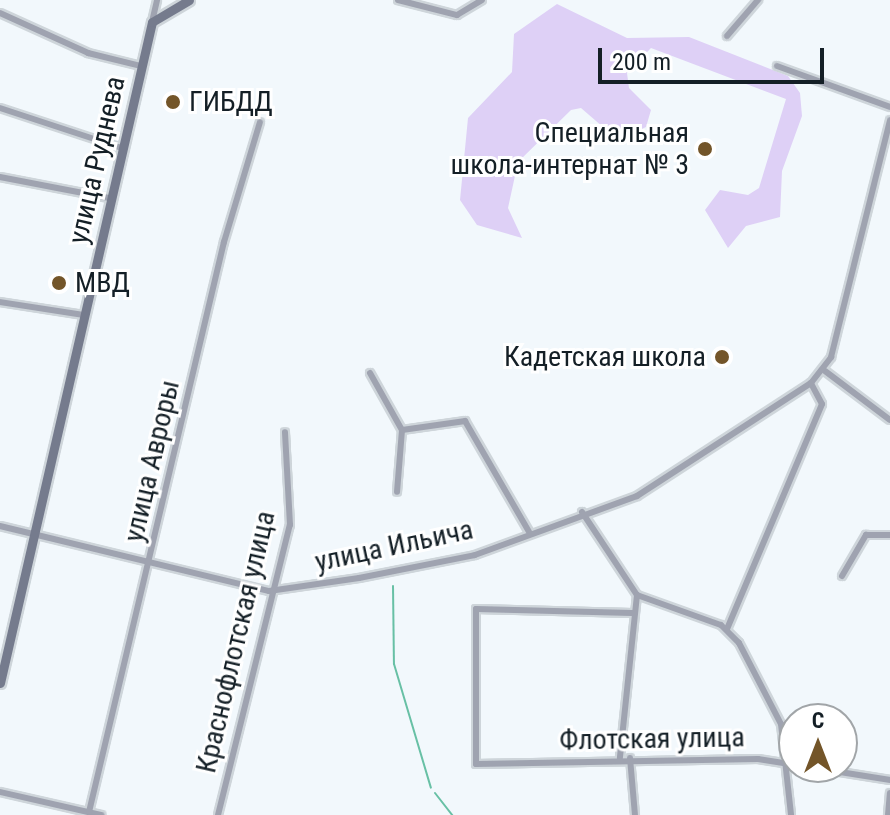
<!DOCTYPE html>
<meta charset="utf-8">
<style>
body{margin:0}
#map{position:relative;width:890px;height:815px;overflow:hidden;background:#f2f8fc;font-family:"Roboto Condensed",sans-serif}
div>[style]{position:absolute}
.green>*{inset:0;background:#ded0f6}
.stream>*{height:2px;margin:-1px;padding:0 1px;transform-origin:1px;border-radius:1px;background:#68c0a5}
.roads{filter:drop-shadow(2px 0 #ced5da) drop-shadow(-2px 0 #ced5da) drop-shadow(0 2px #ced5da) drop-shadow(0 -2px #ced5da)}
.street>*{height:6px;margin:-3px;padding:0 3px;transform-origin:3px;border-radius:3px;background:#9fa3b0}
.secondary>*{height:9px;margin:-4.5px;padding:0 4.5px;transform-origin:4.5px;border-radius:4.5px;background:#757b8d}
.dots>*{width:22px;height:22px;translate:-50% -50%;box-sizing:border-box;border:4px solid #fff;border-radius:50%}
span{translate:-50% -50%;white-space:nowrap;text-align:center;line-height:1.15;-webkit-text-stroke:6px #fff;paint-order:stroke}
.poi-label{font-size:28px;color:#141f26}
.left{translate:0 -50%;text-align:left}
.right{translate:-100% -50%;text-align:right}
.street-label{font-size:28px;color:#141f26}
.north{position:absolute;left:778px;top:703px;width:80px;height:80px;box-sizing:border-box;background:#fff;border:2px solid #a1a5a8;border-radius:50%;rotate:0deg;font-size:22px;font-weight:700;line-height:32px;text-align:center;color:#141f26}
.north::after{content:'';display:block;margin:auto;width:28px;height:36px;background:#735529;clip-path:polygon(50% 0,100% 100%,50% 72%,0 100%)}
.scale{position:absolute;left:598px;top:48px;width:226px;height:36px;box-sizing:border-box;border:4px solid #141f26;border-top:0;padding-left:10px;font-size:24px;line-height:28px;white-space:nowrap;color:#141f26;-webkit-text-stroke:6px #fff;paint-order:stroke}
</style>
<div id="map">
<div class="green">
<i style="clip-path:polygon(557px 4px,627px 38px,689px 37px,788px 76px,800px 93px,802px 116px,782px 171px,780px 217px,746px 226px,728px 248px,705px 210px,720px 190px,748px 195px,759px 188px,786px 99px,651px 48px,627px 73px,629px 88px,651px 110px,646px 127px,618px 140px,581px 108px,571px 110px,518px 162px,508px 208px,522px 238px,477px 225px,460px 200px,468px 118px,512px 72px,514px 34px)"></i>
</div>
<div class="stream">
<i style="left:393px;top:586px;width:78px;rotate:89.3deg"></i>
<i style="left:394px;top:664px;width:129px;rotate:73.4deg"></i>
<i style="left:435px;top:793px;width:28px;rotate:52deg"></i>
</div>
<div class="roads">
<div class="street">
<i style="left:398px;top:0;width:61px;rotate:14.3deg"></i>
<i style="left:457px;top:15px;width:29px;rotate:-31deg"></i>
<i style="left:0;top:13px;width:97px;rotate:24.4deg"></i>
<i style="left:88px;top:53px;width:55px;rotate:13.8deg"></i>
<i style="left:152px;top:22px;width:23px;rotate:-77deg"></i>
<i style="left:727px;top:36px;width:48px;rotate:-49.3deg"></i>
<i style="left:777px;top:66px;width:120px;rotate:19.9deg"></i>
<i style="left:0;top:108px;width:128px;rotate:18.2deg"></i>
<i style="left:0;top:177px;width:111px;rotate:10.9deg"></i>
<i style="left:0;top:302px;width:85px;rotate:8.8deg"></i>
<i style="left:825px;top:371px;width:81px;rotate:37deg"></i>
<i style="left:370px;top:373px;width:65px;rotate:60.7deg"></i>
<i style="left:402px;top:430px;width:62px;rotate:94.6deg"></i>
<i style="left:402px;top:430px;width:64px;rotate:-8.1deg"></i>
<i style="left:465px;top:421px;width:128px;rotate:60deg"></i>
<i style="left:582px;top:512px;width:100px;rotate:56.5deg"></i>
<i style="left:637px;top:595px;width:164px;rotate:96deg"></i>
<i style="left:0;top:526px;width:277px;rotate:13.6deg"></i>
<i style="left:269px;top:591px;width:91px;rotate:-8.2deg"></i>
<i style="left:359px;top:578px;width:118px;rotate:-11.2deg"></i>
<i style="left:475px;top:555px;width:172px;rotate:-20deg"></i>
<i style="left:637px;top:496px;width:207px;rotate:-33deg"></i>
<i style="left:842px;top:576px;width:48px;rotate:-59.7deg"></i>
<i style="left:866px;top:535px;width:24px"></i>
<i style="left:637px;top:595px;width:89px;rotate:19.7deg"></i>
<i style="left:721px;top:625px;width:25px;rotate:45deg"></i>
<i style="left:739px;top:643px;width:91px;rotate:62.6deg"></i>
<i style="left:781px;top:724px;width:92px;rotate:83.7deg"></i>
<i style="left:632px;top:613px;width:156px;rotate:-178.5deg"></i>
<i style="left:476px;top:609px;width:155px;rotate:90deg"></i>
<i style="left:476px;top:764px;width:282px;rotate:-1deg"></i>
<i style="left:758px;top:759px;width:134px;rotate:9deg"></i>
<i style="left:727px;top:629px;width:244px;rotate:-67.1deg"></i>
<i style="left:822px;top:404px;width:24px;rotate:-118deg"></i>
<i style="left:811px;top:383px;width:33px;rotate:-52deg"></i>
<i style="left:831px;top:357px;width:244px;rotate:-76deg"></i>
<i style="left:630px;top:758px;width:57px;rotate:85deg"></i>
<i style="left:0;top:792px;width:104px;rotate:12.8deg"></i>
<i style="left:89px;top:812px;width:586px;rotate:-76.68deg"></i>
<i style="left:224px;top:242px;width:125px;rotate:-73.3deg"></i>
<i style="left:218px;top:815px;width:299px;rotate:-76.1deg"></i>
<i style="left:290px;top:525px;width:93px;rotate:-93.1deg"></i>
<i style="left:888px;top:815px;width:22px;rotate:-85deg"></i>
</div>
<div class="secondary">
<i style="left:0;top:683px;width:678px;rotate:-77.05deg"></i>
<i style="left:152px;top:22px;width:43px;rotate:-30.7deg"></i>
</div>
</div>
<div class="dots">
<i style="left:173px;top:102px;background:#735529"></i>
<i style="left:705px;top:149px;background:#735529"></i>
<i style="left:59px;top:283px;background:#735529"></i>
<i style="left:722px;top:357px;background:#735529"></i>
</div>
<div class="poi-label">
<span class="left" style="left:189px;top:102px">ГИБДД</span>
<span class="right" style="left:689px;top:149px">Специальная<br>школа-интернат № 3</span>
<span class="left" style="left:75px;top:283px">МВД</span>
<span class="right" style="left:706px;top:357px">Кадетская школа</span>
</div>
<div class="street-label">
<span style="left:97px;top:160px;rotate:-77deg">улица Руднева</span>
<span style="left:152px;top:461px;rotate:-77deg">улица Авроры</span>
<span style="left:394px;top:546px;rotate:-12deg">улица Ильича</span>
<span style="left:236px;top:642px;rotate:-77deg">Краснофлотская улица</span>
<span style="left:652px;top:739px;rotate:-1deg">Флотская улица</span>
</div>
<div class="north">С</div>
<div class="scale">200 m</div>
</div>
